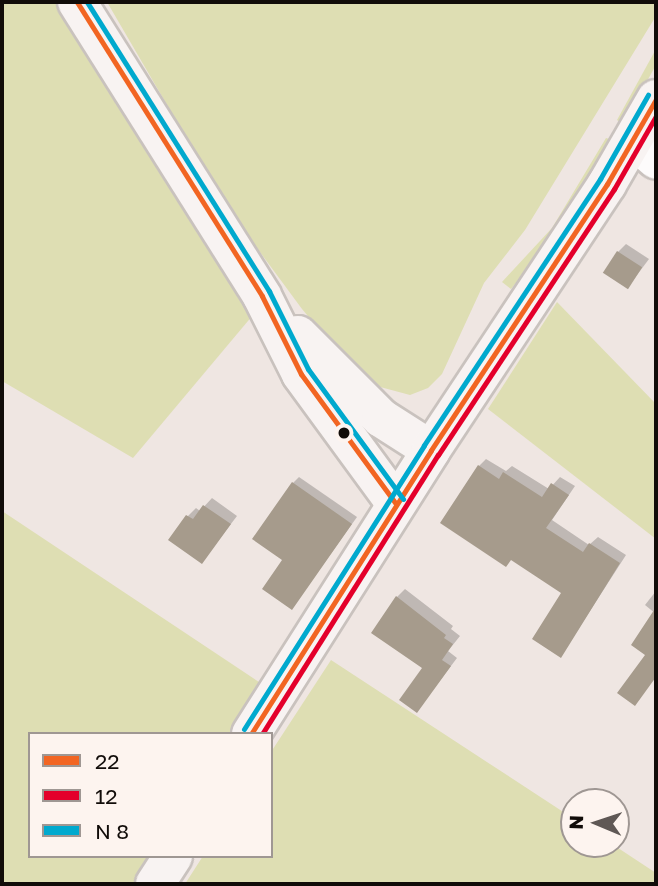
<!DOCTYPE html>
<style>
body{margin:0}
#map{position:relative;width:658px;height:886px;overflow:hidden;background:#efe6e2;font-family:"Golos Text",sans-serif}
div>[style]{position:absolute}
.green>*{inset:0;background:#dedeb3}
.shadow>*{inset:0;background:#0003}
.building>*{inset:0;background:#a69b8c;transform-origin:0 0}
.roads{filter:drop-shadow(2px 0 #c9c2be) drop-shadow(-2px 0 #c9c2be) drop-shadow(0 2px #c9c2be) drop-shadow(0 -2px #c9c2be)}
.minor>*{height:37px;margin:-18.5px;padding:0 18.5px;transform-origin:18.5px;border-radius:18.5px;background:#fdfbfb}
.major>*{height:38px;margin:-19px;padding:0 19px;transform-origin:19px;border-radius:19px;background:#f8f3f2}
.bus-1>*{height:5px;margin:-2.5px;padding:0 2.5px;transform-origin:2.5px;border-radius:2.5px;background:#f26522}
.bus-2>*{height:5px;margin:-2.5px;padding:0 2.5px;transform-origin:2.5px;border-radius:2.5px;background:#e4002b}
.bus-3>*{height:5px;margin:-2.5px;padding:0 2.5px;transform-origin:2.5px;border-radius:2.5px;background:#00a9ce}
.dots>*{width:19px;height:19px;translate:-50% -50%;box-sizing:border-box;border:4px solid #fdf4ef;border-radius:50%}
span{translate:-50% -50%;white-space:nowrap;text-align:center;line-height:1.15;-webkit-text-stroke:5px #fdf4ef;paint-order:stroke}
.frame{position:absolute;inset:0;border:4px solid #110c09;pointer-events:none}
.legend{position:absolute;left:28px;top:732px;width:245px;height:126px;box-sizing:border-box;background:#fdf4ef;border:2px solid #9f9793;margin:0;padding:9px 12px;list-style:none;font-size:21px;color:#110c09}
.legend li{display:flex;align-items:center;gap:14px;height:35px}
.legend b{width:35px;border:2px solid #9f9793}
.north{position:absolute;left:560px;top:788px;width:70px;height:70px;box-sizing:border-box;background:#fdf4ef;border:2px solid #9f9793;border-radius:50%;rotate:272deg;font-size:19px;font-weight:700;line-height:28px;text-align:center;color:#110c09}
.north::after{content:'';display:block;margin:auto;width:24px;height:32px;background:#5f5855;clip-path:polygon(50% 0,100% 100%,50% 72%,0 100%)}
</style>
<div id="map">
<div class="green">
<i style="clip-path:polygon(2px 2px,62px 2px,253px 315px,133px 458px,2px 381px)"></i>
<i style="clip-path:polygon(107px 2px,656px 2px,656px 16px,525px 230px,484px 283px,442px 374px,428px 388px,410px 395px,369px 384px,354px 371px,302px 309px,254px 244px,195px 153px)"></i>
<i style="clip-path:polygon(656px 49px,656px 65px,623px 124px,617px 120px)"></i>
<i style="clip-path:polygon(606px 138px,613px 140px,531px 264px,511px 289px,502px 282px,552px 228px)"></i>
<i style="clip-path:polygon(557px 302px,656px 404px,656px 539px,488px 409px)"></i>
<i style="clip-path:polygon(2px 511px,262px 684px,230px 734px,30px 734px,30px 856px,151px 856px,133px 884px,2px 884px)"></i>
<i style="clip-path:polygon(331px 660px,574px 819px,574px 844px,612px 844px,656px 873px,656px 884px,185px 884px,203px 856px,271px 856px,271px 752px)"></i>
</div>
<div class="shadow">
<i style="clip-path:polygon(626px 244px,649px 259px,628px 287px,618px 252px)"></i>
<i style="clip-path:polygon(486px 459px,506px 471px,512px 466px,549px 489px,560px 477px,575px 486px,552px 520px,589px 545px,598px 537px,626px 555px,561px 656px,563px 592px,479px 466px)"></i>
<i style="clip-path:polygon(299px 477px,357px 517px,292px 608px,284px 559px,293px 483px)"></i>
<i style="clip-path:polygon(212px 498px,237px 516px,202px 562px,171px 540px,188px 516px,196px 508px,200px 511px)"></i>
<i style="clip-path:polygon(405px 589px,453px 626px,451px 629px,460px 636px,448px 651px,457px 658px,417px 711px,425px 667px,397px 597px)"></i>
<i style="clip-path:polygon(656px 591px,656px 614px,645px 605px)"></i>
</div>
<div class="building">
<i style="left:617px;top:251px;width:30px;height:26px;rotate:33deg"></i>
<i style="clip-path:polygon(478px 465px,499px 479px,503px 472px,542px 497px,551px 483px,569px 495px,546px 528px,583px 552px,589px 543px,620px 563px,561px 658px,532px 639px,561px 593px,511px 560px,506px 567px,440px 523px)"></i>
<i style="clip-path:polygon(292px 482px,352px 524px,292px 610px,262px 589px,282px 560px,252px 539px)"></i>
<i style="clip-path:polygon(203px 505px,231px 524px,202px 564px,168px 540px,186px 515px,193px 519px)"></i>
<i style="clip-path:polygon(396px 596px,446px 635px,444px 638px,453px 644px,442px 660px,451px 666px,417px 713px,399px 700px,422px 668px,371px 633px)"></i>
<i style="clip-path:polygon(656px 607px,656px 677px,635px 706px,617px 693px,645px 655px,631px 645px)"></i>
</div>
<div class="roads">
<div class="minor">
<i style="left:633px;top:140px;width:30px;rotate:41deg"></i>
</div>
<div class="major">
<i style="left:77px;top:2px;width:347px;rotate:57.8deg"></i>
<i style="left:262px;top:296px;width:87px;rotate:63.4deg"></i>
<i style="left:301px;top:374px;width:161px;rotate:53.8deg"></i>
<i style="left:298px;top:335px;width:117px;rotate:45deg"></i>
<i style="left:381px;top:418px;width:59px;rotate:32.6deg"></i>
<i style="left:251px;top:734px;width:336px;rotate:-57.6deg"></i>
<i style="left:431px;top:450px;width:319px;rotate:-56.5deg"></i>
<i style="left:607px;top:184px;width:98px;rotate:-60deg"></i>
<i style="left:155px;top:884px;width:33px;rotate:-57deg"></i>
</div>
</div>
<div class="bus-1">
<i style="left:77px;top:2px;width:347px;rotate:57.8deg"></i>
<i style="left:262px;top:296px;width:87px;rotate:63.4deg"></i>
<i style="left:301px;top:374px;width:161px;rotate:53.8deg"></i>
<i style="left:251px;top:734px;width:336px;rotate:-57.6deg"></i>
<i style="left:431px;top:450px;width:319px;rotate:-56.5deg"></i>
<i style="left:607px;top:184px;width:98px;rotate:-60deg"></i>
</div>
<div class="bus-2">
<i style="left:262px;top:734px;width:330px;rotate:-57.8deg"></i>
<i style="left:438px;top:455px;width:319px;rotate:-56.5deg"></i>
<i style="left:614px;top:189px;width:84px;rotate:-60.1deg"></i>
</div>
<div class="bus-3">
<i style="left:87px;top:2px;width:342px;rotate:57.8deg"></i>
<i style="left:269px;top:291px;width:87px;rotate:63.4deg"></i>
<i style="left:308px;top:369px;width:161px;rotate:53.8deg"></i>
<i style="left:244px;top:729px;width:336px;rotate:-57.6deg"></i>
<i style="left:424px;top:445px;width:319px;rotate:-56.5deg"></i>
<i style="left:600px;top:179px;width:97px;rotate:-60.3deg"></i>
</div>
<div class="dots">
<i style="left:344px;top:433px;background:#110c09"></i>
</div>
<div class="frame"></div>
<ul class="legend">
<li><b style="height:9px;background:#f26522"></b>22</li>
<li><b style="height:9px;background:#e4002b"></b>12</li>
<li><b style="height:9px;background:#00a9ce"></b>N 8</li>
</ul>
<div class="north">N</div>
</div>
